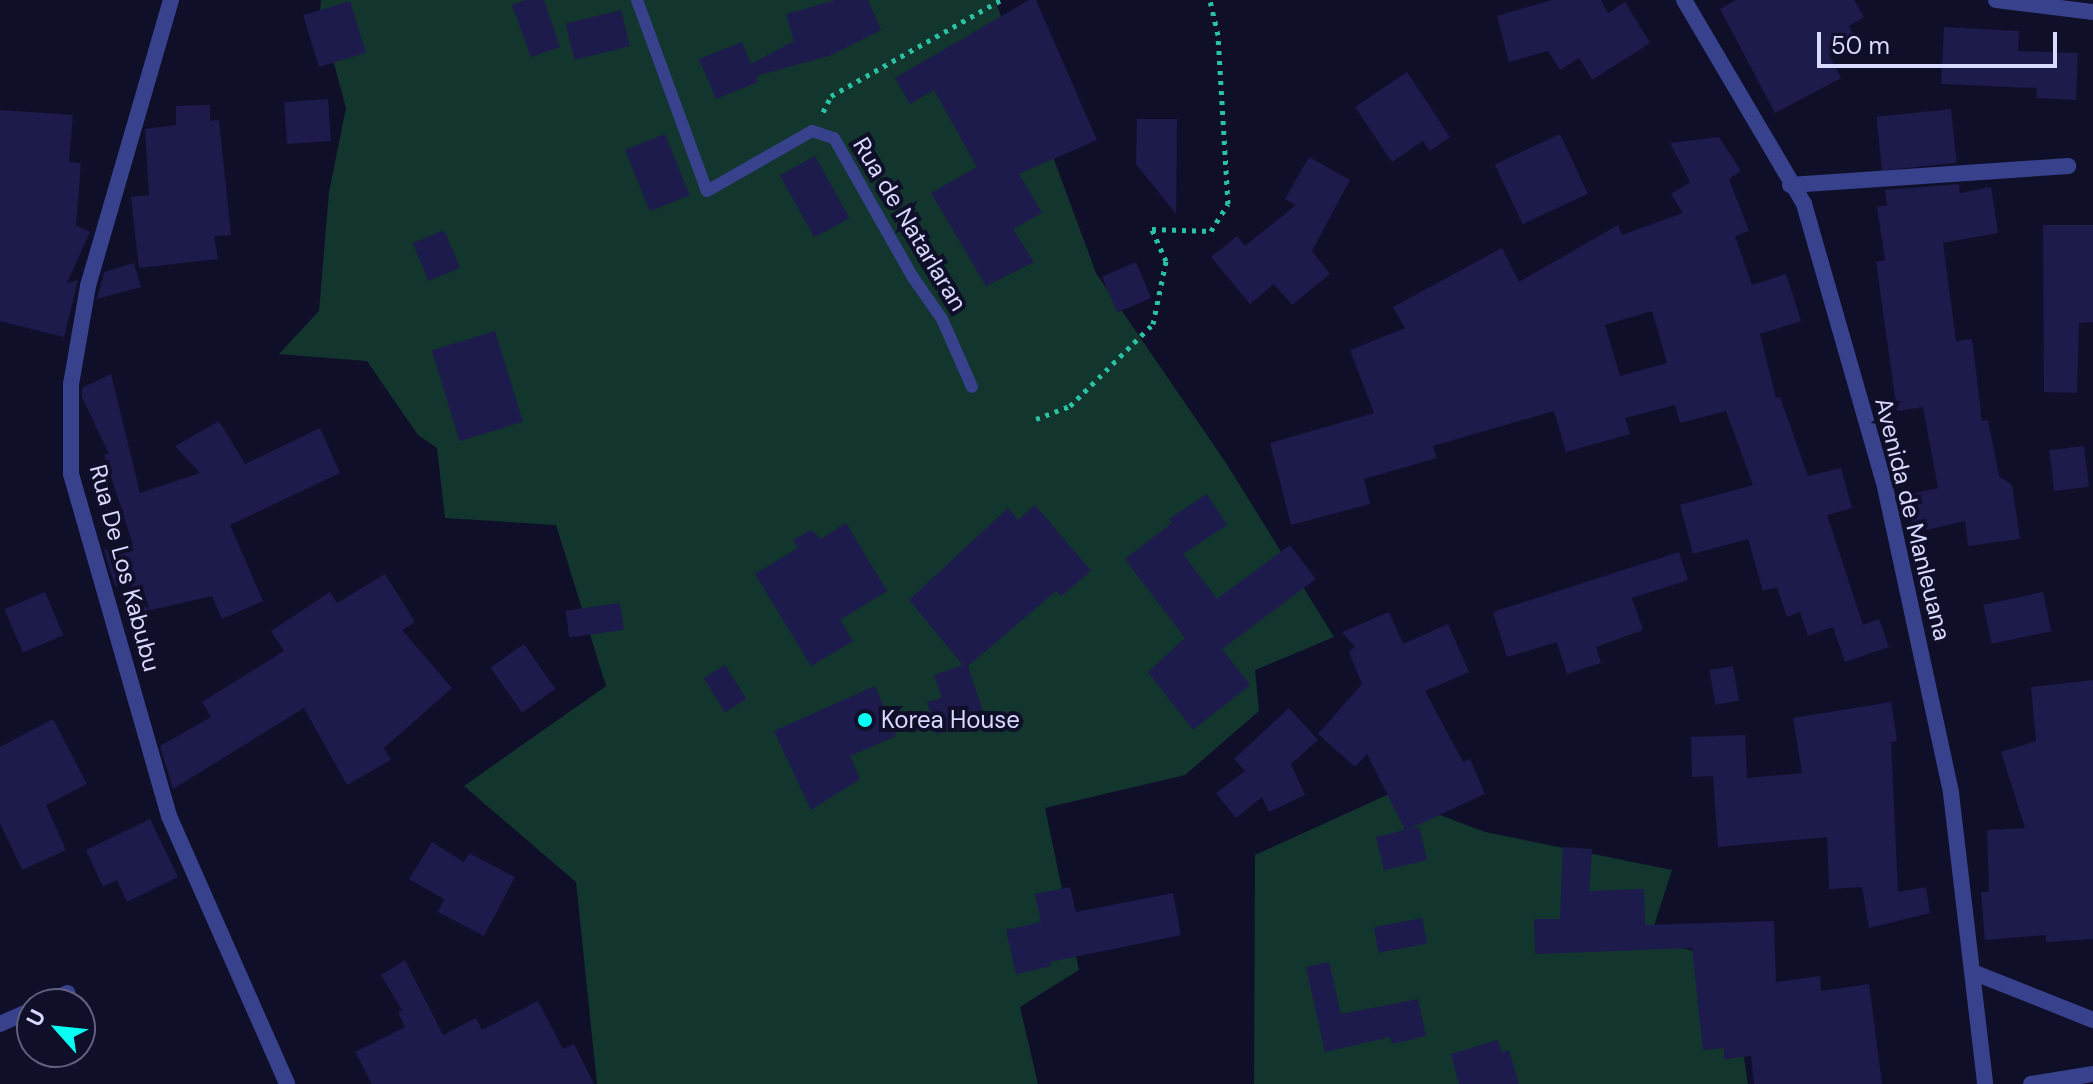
<!DOCTYPE html>
<style>
body{margin:0}
#map{position:relative;width:2093px;height:1084px;overflow:hidden;background:#100f2a;font-family:"DM Sans",sans-serif}
div>[style]{position:absolute}
.green>*{inset:0;background:#12352e}
.building>*{inset:0;background:#1d1a4c;transform-origin:0 0}
.path>*{height:5px;margin-top:-2.5px;transform-origin:0;background:repeating-linear-gradient(90deg,#29c2a2 0 4px,transparent 0 10px)}
.service>*{height:12px;margin:-6px;padding:0 6px;transform-origin:6px;border-radius:6px;background:#38418c}
.minor>*{height:16px;margin:-8px;padding:0 8px;transform-origin:8px;border-radius:8px;background:#38418c}
.tertiary>*{height:16px;margin:-8px;padding:0 8px;transform-origin:8px;border-radius:8px;background:#38418c}
.dots>*{width:22px;height:22px;translate:-50% -50%;box-sizing:border-box;border:4px solid #100f2a;border-radius:50%}
span{translate:-50% -50%;white-space:nowrap;text-align:center;line-height:1.15;-webkit-text-stroke:8px #100f2a;paint-order:stroke}
.street-label{font-size:24px;color:#d9daff}
.poi-label{font-size:24px;color:#d9daff}
.left{translate:0 -50%;text-align:left}
.north{position:absolute;left:16px;top:988px;width:80px;height:80px;box-sizing:border-box;background:#100f2a;border:2px solid #60607f;border-radius:50%;rotate:297deg;font-size:22px;font-weight:700;line-height:32px;text-align:center;color:#d9daff}
.north::after{content:'';display:block;margin:auto;width:28px;height:36px;background:#05fff2;clip-path:polygon(50% 0,100% 100%,50% 72%,0 100%)}
.scale{position:absolute;left:1817px;top:32px;width:240px;height:36px;box-sizing:border-box;border:4px solid #d9daff;border-top:0;padding-left:10px;font-size:24px;line-height:28px;white-space:nowrap;color:#d9daff;-webkit-text-stroke:6px #100f2a;paint-order:stroke}
</style>
<div id="map">
<div class="green">
<i style="clip-path:polygon(321px 0,995px 0,1096px 273px,1226px 463px,1334px 637px,1255px 670px,1259px 711px,1185px 775px,1045px 808px,1079px 970px,1020px 1007px,1038px 1084px,597px 1084px,576px 882px,464px 786px,606px 686px,556px 525px,445px 518px,437px 448px,418px 435px,367px 361px,279px 354px,319px 311px,329px 192px,346px 108px,320px 12px)"></i>
<i style="clip-path:polygon(1387px 795px,1485px 832px,1672px 870px,1650px 938px,1729px 962px,1748px 1084px,1254px 1084px,1255px 855px)"></i>
</div>
<div class="building">
<i style="clip-path:polygon(526px 0,544px 0,560px 47px,531px 57px,512px 5px)"></i>
<i style="clip-path:polygon(836px 0,868px 0,881px 30px,829px 56px,756px 76px,758px 82px,716px 99px,699px 59px,742px 42px,751px 64px,794px 41px,786px 14px)"></i>
<i style="clip-path:polygon(1029px 0,1036px 0,1097px 140px,1019px 174px,1042px 213px,1013px 229px,1034px 262px,986px 286px,931px 193px,977px 167px,934px 90px,910px 104px,895px 78px)"></i>
<i style="clip-path:polygon(1552px 0,1601px 0,1608px 13px,1625px 2px,1650px 43px,1592px 80px,1579px 58px,1560px 70px,1548px 51px,1509px 62px,1497px 16px)"></i>
<i style="clip-path:polygon(1736px 0,1854px 0,1864px 17px,1849px 26px,1856px 40px,1829px 55px,1841px 78px,1775px 113px,1720px 9px)"></i>
<i style="left:350px;top:1px;width:54px;height:49px;rotate:73deg"></i>
<i style="left:621px;top:10px;width:37px;height:57px;rotate:76deg"></i>
<i style="clip-path:polygon(1944px 27px,2019px 31px,2018px 51px,2078px 53px,2076px 100px,2036px 98px,2037px 88px,1941px 84px)"></i>
<i style="clip-path:polygon(1407px 72px,1450px 137px,1430px 151px,1423px 141px,1392px 162px,1355px 107px)"></i>
<i style="left:328px;top:99px;width:42px;height:44px;rotate:86deg"></i>
<i style="clip-path:polygon(210px 105px,210px 121px,219px 120px,231px 235px,214px 236px,218px 259px,139px 268px,131px 197px,149px 195px,145px 129px,176px 125px,176px 106px)"></i>
<i style="left:1951px;top:109px;width:54px;height:75px;rotate:84deg"></i>
<i style="clip-path:polygon(0 110px,73px 115px,69px 162px,81px 163px,76px 225px,90px 232px,67px 283px,78px 280px,64px 337px,0 321px)"></i>
<i style="clip-path:polygon(1137px 119px,1177px 119px,1176px 214px,1136px 164px)"></i>
<i style="left:665px;top:134px;width:66px;height:43px;rotate:68deg"></i>
<i style="left:1560px;top:134px;width:66px;height:72px;rotate:65deg"></i>
<i style="clip-path:polygon(evenodd,1719px 137px,1741px 171px,1729px 179px,1749px 231px,1735px 236px,1752px 285px,1786px 274px,1801px 321px,1760px 334px,1776px 398px,1780px 397px,1808px 476px,1841px 468px,1852px 508px,1827px 515px,1863px 625px,1879px 619px,1889px 647px,1845px 662px,1833px 627px,1808px 636px,1800px 612px,1787px 617px,1777px 587px,1763px 591px,1748px 539px,1693px 554px,1680px 505px,1753px 485px,1726px 411px,1680px 423px,1675px 405px,1625px 418px,1630px 434px,1566px 452px,1554px 411px,1433px 446px,1437px 458px,1364px 479px,1370px 504px,1291px 525px,1270px 443px,1374px 413px,1350px 350px,1405px 328px,1393px 307px,1502px 248px,1519px 282px,1618px 225px,1622px 235px,1683px 213px,1671px 194px,1690px 182px,1670px 143px,1719px 137px,1652px 311px,1667px 363px,1620px 376px,1605px 325px,1652px 311px)"></i>
<i style="left:815px;top:156px;width:71px;height:40px;rotate:61deg"></i>
<i style="clip-path:polygon(1309px 157px,1350px 180px,1312px 251px,1330px 274px,1292px 305px,1274px 284px,1250px 304px,1211px 257px,1237px 236px,1245px 246px,1296px 205px,1285px 199px)"></i>
<i style="clip-path:polygon(1959px 184px,1960px 193px,1991px 187px,1998px 233px,1943px 243px,1956px 341px,1972px 339px,1982px 421px,1988px 420px,1999px 476px,2012px 485px,2020px 539px,1968px 546px,1965px 521px,1913px 533px,1905px 495px,1938px 488px,1923px 407px,1897px 411px,1876px 262px,1885px 260px,1877px 207px,1887px 205px,1885px 190px)"></i>
<i style="clip-path:polygon(2043px 225px,2093px 225px,2093px 322px,2079px 323px,2077px 393px,2044px 392px)"></i>
<i style="left:444px;top:230px;width:41px;height:34px;rotate:67deg"></i>
<i style="left:1136px;top:262px;width:39px;height:37px;rotate:67deg"></i>
<i style="clip-path:polygon(134px 263px,141px 287px,97px 299px,104px 272px)"></i>
<i style="left:495px;top:331px;width:95px;height:66px;rotate:73deg"></i>
<i style="clip-path:polygon(111px 374px,140px 493px,200px 473px,175px 446px,219px 421px,245px 464px,320px 428px,340px 473px,230px 525px,263px 601px,222px 619px,212px 596px,138px 613px,131px 583px,115px 586px,104px 550px,133px 545px,104px 455px,109px 454px,82px 397px,82px 388px)"></i>
<i style="left:2084px;top:446px;width:41px;height:35px;rotate:83deg"></i>
<i style="clip-path:polygon(1207px 494px,1227px 525px,1183px 554px,1217px 599px,1290px 545px,1316px 579px,1222px 649px,1250px 685px,1193px 730px,1148px 672px,1185px 638px,1125px 559px,1172px 523px,1169px 519px)"></i>
<i style="clip-path:polygon(1035px 505px,1091px 571px,1061px 596px,1056px 591px,968px 666px,985px 718px,937px 734px,927px 702px,942px 698px,934px 675px,963px 665px,909px 600px,1008px 508px,1018px 520px)"></i>
<i style="clip-path:polygon(846px 523px,887px 591px,840px 620px,853px 641px,811px 666px,755px 574px,798px 548px,793px 540px,811px 530px,821px 539px)"></i>
<i style="clip-path:polygon(1679px 552px,1688px 580px,1632px 598px,1643px 630px,1596px 647px,1601px 663px,1567px 674px,1557px 642px,1507px 657px,1493px 612px)"></i>
<i style="clip-path:polygon(385px 574px,415px 622px,402px 630px,452px 688px,384px 748px,391px 760px,347px 785px,304px 708px,173px 789px,160px 746px,211px 717px,202px 702px,284px 651px,271px 631px,330px 592px,337px 603px)"></i>
<i style="left:45px;top:592px;width:47px;height:44px;rotate:67deg"></i>
<i style="left:2043px;top:592px;width:40px;height:61px;rotate:78deg"></i>
<i style="left:620px;top:603px;width:27px;height:55px;rotate:82deg"></i>
<i style="clip-path:polygon(1389px 612px,1403px 644px,1448px 624px,1469px 672px,1425px 691px,1463px 762px,1470px 759px,1485px 794px,1409px 829px,1419px 827px,1427px 860px,1384px 870px,1376px 837px,1405px 830px,1367px 754px,1355px 767px,1318px 734px,1362px 684px,1349px 652px,1355px 647px,1342px 632px)"></i>
<i style="left:524px;top:644px;width:55px;height:41px;rotate:55deg"></i>
<i style="left:725px;top:665px;width:40px;height:25px;rotate:58deg"></i>
<i style="left:1733px;top:666px;width:35px;height:24px;rotate:80deg"></i>
<i style="clip-path:polygon(2093px 680px,2093px 939px,2046px 942px,2046px 935px,1985px 940px,1981px 892px,1989px 892px,1987px 830px,2025px 828px,2001px 752px,2036px 741px,2031px 687px)"></i>
<i style="clip-path:polygon(875px 686px,896px 736px,850px 756px,860px 779px,811px 810px,774px 731px)"></i>
<i style="clip-path:polygon(1891px 702px,1897px 741px,1891px 742px,1898px 892px,1926px 887px,1930px 913px,1869px 928px,1862px 887px,1829px 889px,1827px 837px,1718px 847px,1713px 776px,1692px 777px,1691px 737px,1745px 735px,1747px 778px,1802px 773px,1793px 718px)"></i>
<i style="clip-path:polygon(1289px 708px,1318px 740px,1291px 764px,1305px 795px,1269px 812px,1262px 797px,1236px 818px,1216px 793px,1245px 771px,1234px 759px)"></i>
<i style="clip-path:polygon(53px 719px,87px 784px,46px 805px,66px 850px,22px 870px,0 823px,0 747px)"></i>
<i style="clip-path:polygon(150px 819px,178px 877px,127px 902px,117px 880px,103px 887px,86px 850px)"></i>
<i style="clip-path:polygon(432px 842px,464px 862px,469px 853px,515px 877px,484px 936px,438px 912px,444px 899px,409px 879px)"></i>
<i style="clip-path:polygon(1563px 847px,1592px 849px,1589px 891px,1644px 889px,1645px 925px,1774px 921px,1776px 982px,1820px 976px,1821px 991px,1869px 984px,1882px 1084px,1754px 1084px,1751px 1056px,1724px 1059px,1724px 1048px,1703px 1050px,1692px 948px,1535px 954px,1534px 919px,1560px 919px)"></i>
<i style="clip-path:polygon(1070px 887px,1076px 912px,1173px 893px,1181px 935px,1050px 962px,1051px 966px,1016px 974px,1006px 930px,1041px 922px,1035px 894px)"></i>
<i style="left:1422px;top:918px;width:26px;height:49px;rotate:79deg"></i>
<i style="clip-path:polygon(405px 960px,443px 1035px,476px 1018px,482px 1030px,538px 1001px,563px 1049px,574px 1044px,594px 1084px,372px 1084px,355px 1052px,405px 1027px,398px 1012px,402px 1010px,381px 975px)"></i>
<i style="clip-path:polygon(1329px 962px,1341px 1014px,1418px 999px,1426px 1036px,1392px 1044px,1390px 1037px,1325px 1052px,1306px 967px)"></i>
<i style="clip-path:polygon(1498px 1040px,1502px 1053px,1509px 1050px,1519px 1084px,1459px 1084px,1451px 1054px)"></i>
</div>
<div class="path">
<i style="left:823px;top:112px;width:18px;rotate:-63deg"></i>
<i style="left:831px;top:96px;width:195px;rotate:-29.5deg"></i>
<i style="left:1036px;top:419px;width:36px;rotate:-21deg"></i>
<i style="left:1070px;top:406px;width:117px;rotate:-44.7deg"></i>
<i style="left:1153px;top:324px;width:64px;rotate:-78.3deg"></i>
<i style="left:1166px;top:261px;width:35px;rotate:-114deg"></i>
<i style="left:1152px;top:229px;width:59px;rotate:1.9deg"></i>
<i style="left:1211px;top:231px;width:32px;rotate:-58deg"></i>
<i style="left:1228px;top:204px;width:169px;rotate:-93.4deg"></i>
<i style="left:1218px;top:35px;width:36px;rotate:-103deg"></i>
</div>
<div class="service">
<i style="left:637px;top:0;width:203px;rotate:69.9deg"></i>
<i style="left:707px;top:191px;width:121px;rotate:-29.7deg"></i>
<i style="left:812px;top:131px;width:23px;rotate:18deg"></i>
<i style="left:834px;top:138px;width:159px;rotate:60.5deg"></i>
<i style="left:912px;top:276px;width:52px;rotate:55.1deg"></i>
<i style="left:942px;top:319px;width:74px;rotate:66.2deg"></i>
</div>
<div class="minor">
<i style="left:171px;top:0;width:298px;rotate:106.2deg"></i>
<i style="left:88px;top:286px;width:99px;rotate:99.8deg"></i>
<i style="left:71px;top:384px;width:90px;rotate:90deg"></i>
<i style="left:71px;top:474px;width:356px;rotate:74deg"></i>
<i style="left:169px;top:816px;width:293px;rotate:66.2deg"></i>
<i style="left:1996px;top:0;width:98px;rotate:7.1deg"></i>
<i style="left:1790px;top:185px;width:279px;rotate:-3.9deg"></i>
<i style="left:1975px;top:973px;width:127px;rotate:21.7deg"></i>
<i style="left:44px;top:1004px;width:26px;rotate:-25deg"></i>
<i style="left:0;top:1024px;width:35px;rotate:-24deg"></i>
<i style="left:2031px;top:1084px;width:63px;rotate:-9.2deg"></i>
</div>
<div class="tertiary">
<i style="left:1684px;top:0;width:237px;rotate:59.5deg"></i>
<i style="left:1804px;top:204px;width:294px;rotate:74deg"></i>
<i style="left:1885px;top:487px;width:313px;rotate:77.8deg"></i>
<i style="left:1951px;top:793px;width:293px;rotate:83.3deg"></i>
</div>
<div class="dots">
<i style="left:865px;top:720px;background:#05fff2"></i>
</div>
<div class="street-label">
<span style="left:910px;top:224px;rotate:59deg">Rua de Natarlaran</span>
<span style="left:1913px;top:519px;rotate:76deg">Avenida de Manleuana</span>
<span style="left:125px;top:568px;rotate:75deg">Rua De Los Kabubu</span>
</div>
<div class="poi-label">
<span class="left" style="left:881px;top:720px">Korea House</span>
</div>
<div class="north">U</div>
<div class="scale">50 m</div>
</div>
